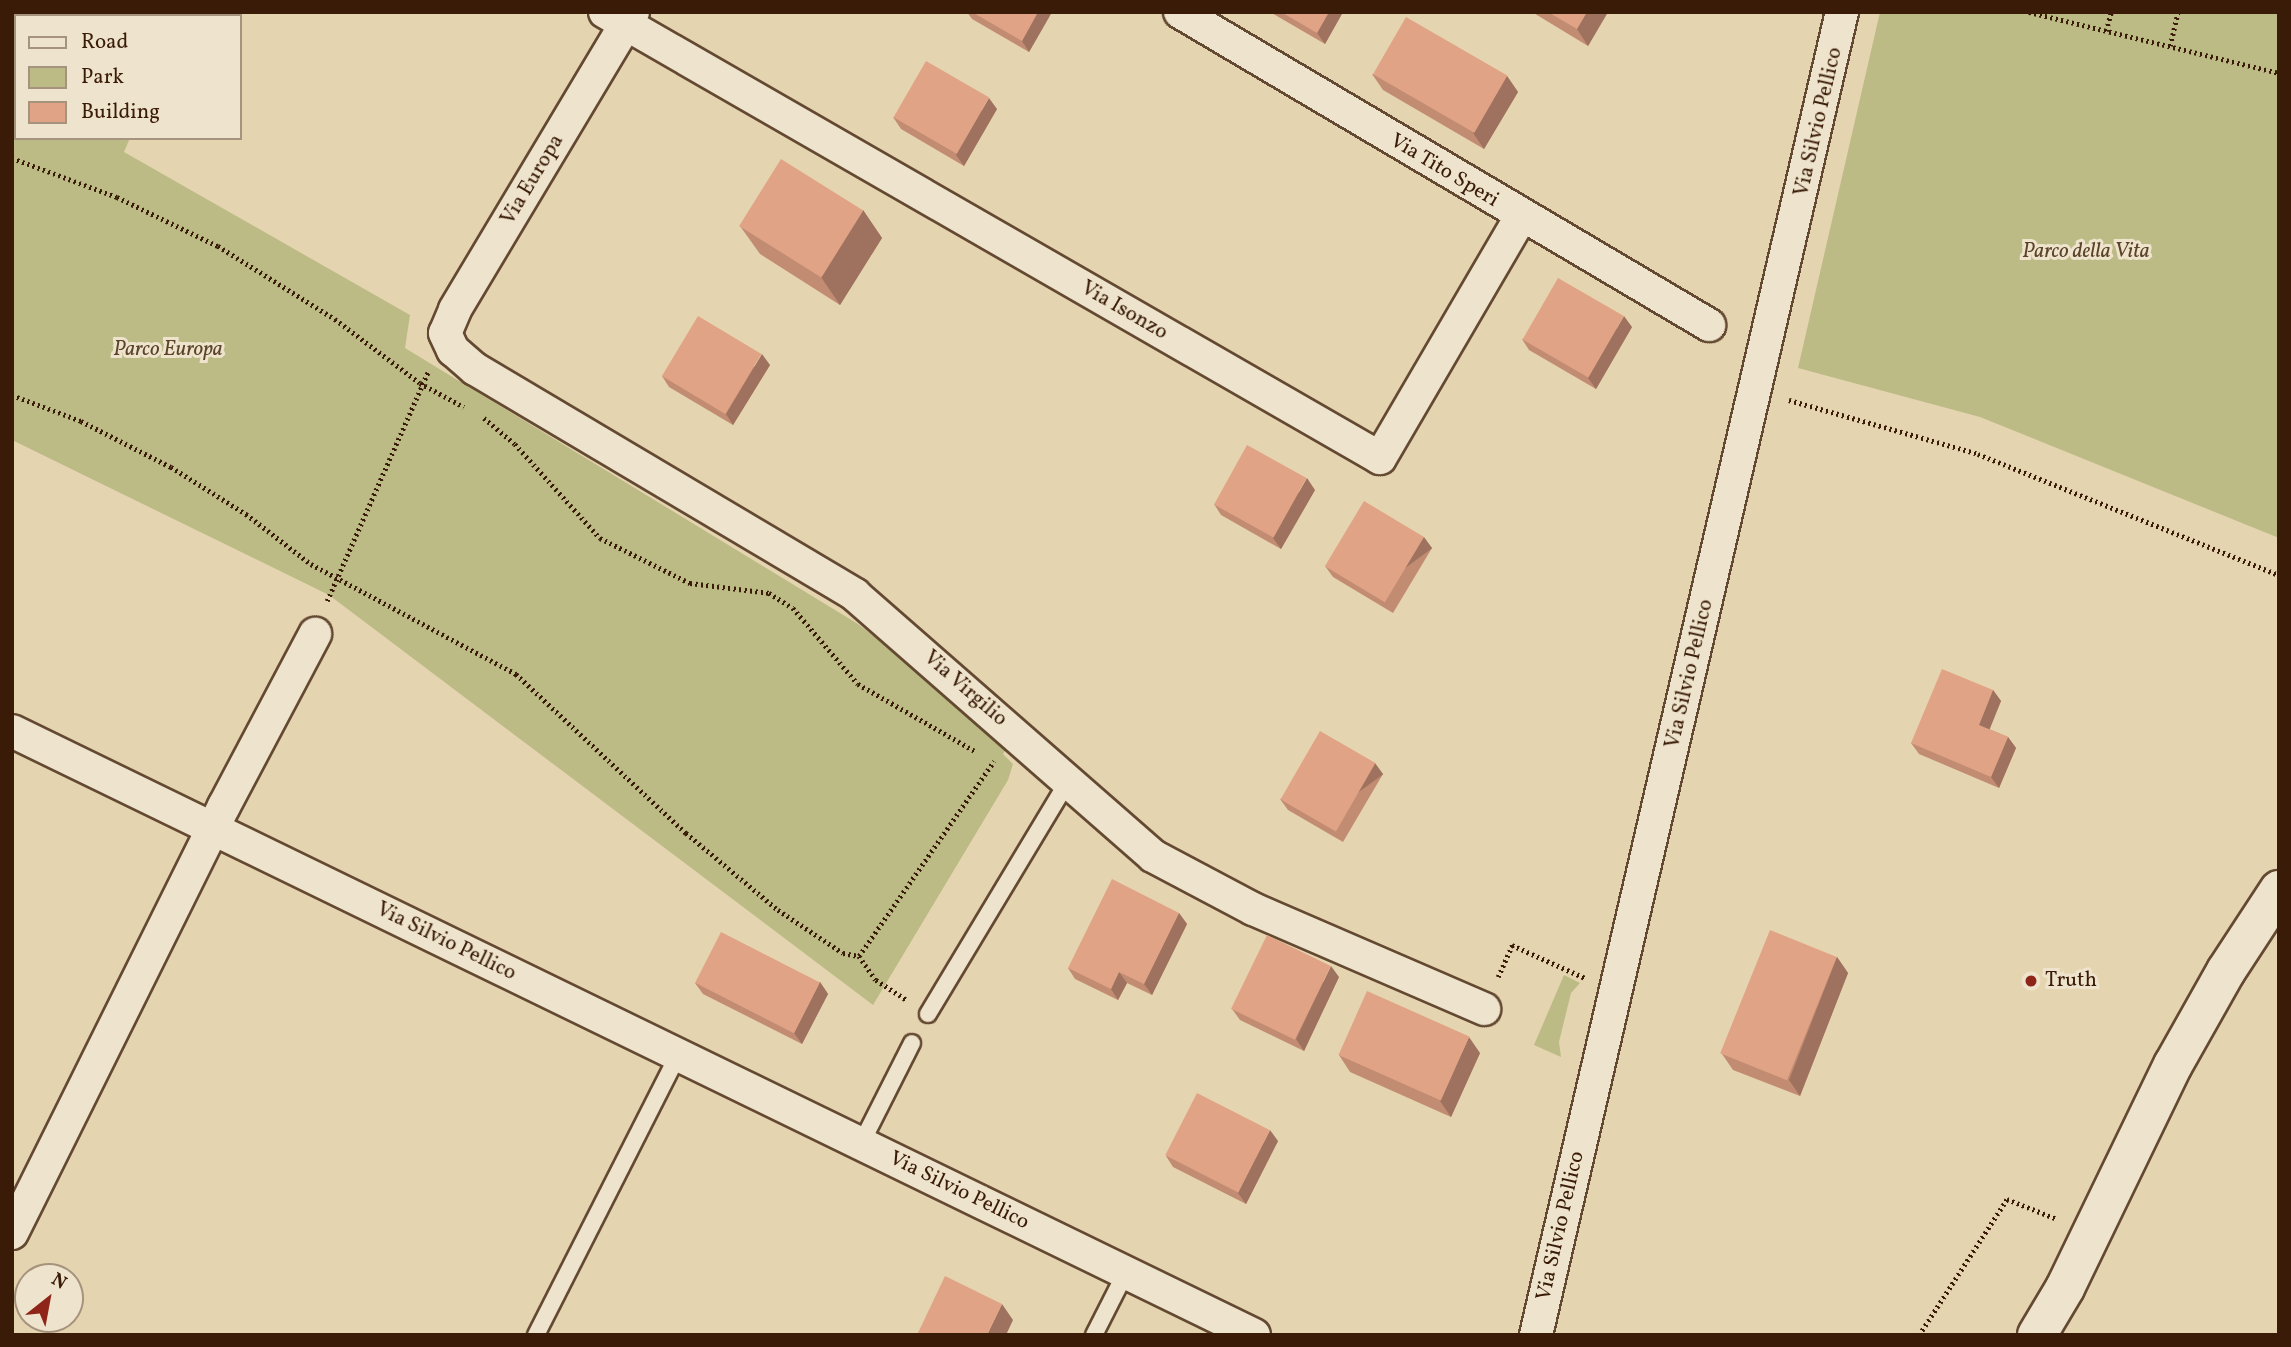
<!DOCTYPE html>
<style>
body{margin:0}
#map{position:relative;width:2291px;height:1347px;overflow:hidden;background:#e5d4b0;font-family:Vollkorn,serif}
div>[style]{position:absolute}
.green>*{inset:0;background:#bcbb86}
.path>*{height:4.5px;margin-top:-2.25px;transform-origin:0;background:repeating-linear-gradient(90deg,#391b08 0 2px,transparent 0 5.5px)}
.roads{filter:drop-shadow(2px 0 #644932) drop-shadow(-2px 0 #644932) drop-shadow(0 2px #644932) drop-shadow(0 -2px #644932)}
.service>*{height:16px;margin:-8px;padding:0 8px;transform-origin:8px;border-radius:8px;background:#eee3cc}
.minor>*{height:32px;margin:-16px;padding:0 16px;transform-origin:16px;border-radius:16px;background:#eee3cc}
.tertiary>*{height:38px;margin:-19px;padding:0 19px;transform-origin:19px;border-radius:19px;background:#eee3cc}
.wall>*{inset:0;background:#c28c73;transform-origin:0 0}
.shaded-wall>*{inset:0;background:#9e725e;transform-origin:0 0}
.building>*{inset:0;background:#e1a386;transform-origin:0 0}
.dots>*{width:19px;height:19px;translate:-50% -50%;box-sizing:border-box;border:4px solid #eee3cc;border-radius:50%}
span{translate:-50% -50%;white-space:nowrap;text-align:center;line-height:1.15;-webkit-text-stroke:6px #eee3cc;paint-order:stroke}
.street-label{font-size:21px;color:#391b08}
.park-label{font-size:21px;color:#5a4328;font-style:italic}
.poi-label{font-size:21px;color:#391b08}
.left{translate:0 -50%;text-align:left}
.frame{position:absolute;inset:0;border:14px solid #391b08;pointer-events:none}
.legend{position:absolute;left:14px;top:14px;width:228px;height:126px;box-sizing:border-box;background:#eee3cc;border:2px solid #a6937e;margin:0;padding:9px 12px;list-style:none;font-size:21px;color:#391b08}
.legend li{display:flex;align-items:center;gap:14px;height:35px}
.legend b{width:35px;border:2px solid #a6937e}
.north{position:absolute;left:14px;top:1263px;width:70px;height:70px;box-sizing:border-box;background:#eee3cc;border:2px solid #a6937e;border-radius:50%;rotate:31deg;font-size:19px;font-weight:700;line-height:28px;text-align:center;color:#391b08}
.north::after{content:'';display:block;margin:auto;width:24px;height:32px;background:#8f2418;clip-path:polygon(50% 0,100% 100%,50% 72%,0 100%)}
</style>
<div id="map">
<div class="green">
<i style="clip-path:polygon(1880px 12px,2279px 12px,2279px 538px,1980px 417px,1798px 368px)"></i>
<i style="clip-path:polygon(12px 17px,16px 138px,130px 138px,124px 152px,410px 315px,405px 348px,858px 624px,1011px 741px,1003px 754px,1013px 764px,1008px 780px,873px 1005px,329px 595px,12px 440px)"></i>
<i style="clip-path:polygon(1564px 975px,1580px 983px,1571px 993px,1559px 1042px,1561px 1057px,1534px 1045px)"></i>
</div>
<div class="path">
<i style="left:2029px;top:12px;width:257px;rotate:13.7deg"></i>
<i style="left:2106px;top:31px;width:20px;rotate:-75deg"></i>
<i style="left:2170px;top:46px;width:35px;rotate:-77deg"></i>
<i style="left:12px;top:120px;width:9px;rotate:-63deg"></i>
<i style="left:12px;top:158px;width:112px;rotate:20.4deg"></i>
<i style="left:117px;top:197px;width:112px;rotate:25.9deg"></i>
<i style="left:218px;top:246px;width:138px;rotate:32deg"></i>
<i style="left:335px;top:319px;width:106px;rotate:37deg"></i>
<i style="left:420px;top:383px;width:50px;rotate:28.6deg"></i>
<i style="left:12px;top:395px;width:74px;rotate:20.6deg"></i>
<i style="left:81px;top:421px;width:101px;rotate:27.1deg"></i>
<i style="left:171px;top:467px;width:89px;rotate:32.1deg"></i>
<i style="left:246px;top:514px;width:82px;rotate:37.6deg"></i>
<i style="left:311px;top:564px;width:233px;rotate:28.2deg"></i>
<i style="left:516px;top:674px;width:233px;rotate:43.1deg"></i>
<i style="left:686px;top:833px;width:120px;rotate:39.9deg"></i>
<i style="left:778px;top:910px;width:78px;rotate:33.5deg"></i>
<i style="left:843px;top:953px;width:16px;rotate:11deg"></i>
<i style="left:859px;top:956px;width:237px;rotate:-55.3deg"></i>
<i style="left:1789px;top:400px;width:197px;rotate:15.9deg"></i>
<i style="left:1978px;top:454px;width:324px;rotate:21.9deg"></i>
<i style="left:484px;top:418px;width:40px;rotate:40deg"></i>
<i style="left:515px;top:444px;width:127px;rotate:47.9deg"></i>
<i style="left:600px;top:538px;width:101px;rotate:26.6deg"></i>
<i style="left:690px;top:583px;width:80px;rotate:7.2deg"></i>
<i style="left:769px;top:593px;width:28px;rotate:32deg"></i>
<i style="left:793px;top:608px;width:100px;rotate:49.5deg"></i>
<i style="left:858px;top:684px;width:135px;rotate:29.8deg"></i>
<i style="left:327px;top:601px;width:250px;rotate:-66.2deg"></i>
<i style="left:859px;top:956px;width:29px;rotate:55deg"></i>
<i style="left:876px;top:980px;width:37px;rotate:33deg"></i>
<i style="left:1498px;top:977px;width:35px;rotate:-66deg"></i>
<i style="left:1512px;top:945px;width:80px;rotate:24.3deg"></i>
<i style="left:1919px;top:1335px;width:162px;rotate:-57.1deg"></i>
<i style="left:2007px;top:1199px;width:54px;rotate:21.8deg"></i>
</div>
<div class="roads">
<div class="service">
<i style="left:928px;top:1014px;width:274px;rotate:-59deg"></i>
<i style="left:861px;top:1144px;width:113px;rotate:-63.2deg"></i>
<i style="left:536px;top:1335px;width:314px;rotate:-63.1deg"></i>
<i style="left:1094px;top:1335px;width:71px;rotate:-63.1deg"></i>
</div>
<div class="minor">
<i style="left:605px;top:12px;width:894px;rotate:29.92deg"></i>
<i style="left:1380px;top:458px;width:279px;rotate:-59.7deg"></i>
<i style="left:633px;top:12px;width:347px;rotate:120.9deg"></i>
<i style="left:455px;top:310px;width:25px;rotate:113deg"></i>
<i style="left:445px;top:333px;width:19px;rotate:65deg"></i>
<i style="left:453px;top:350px;width:29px;rotate:41deg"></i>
<i style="left:475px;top:369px;width:442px;rotate:30.7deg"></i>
<i style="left:855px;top:595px;width:396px;rotate:41.2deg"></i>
<i style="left:1153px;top:856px;width:113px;rotate:27.9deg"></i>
<i style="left:1253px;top:909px;width:252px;rotate:23.4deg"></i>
<i style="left:1180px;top:12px;width:615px;rotate:30.61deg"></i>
<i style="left:173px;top:16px;width:4px;rotate:-63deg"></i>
<i style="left:12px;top:731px;width:1381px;rotate:25.93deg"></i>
<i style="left:12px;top:1233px;width:477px;rotate:-63.6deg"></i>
<i style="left:224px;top:806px;width:195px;rotate:-62.1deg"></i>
<i style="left:1536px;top:1335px;width:1358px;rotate:-76.98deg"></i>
</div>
<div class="tertiary">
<i style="left:2037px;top:1335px;width:55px;rotate:-59.2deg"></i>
<i style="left:2065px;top:1288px;width:248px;rotate:-64.2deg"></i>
<i style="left:2173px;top:1065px;width:108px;rotate:-60.6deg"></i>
<i style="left:2226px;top:971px;width:97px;rotate:-56.8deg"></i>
</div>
</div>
<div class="wall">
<i style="left:12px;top:12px;width:87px;height:9px"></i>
<i style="clip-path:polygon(967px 12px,1052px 12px,1029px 52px,972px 19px)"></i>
<i style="clip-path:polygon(1270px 12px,1343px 12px,1325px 44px)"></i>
<i style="clip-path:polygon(1532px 12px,1608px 12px,1588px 46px)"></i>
<i style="clip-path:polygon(1372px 74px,1507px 76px,1518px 92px,1484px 149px,1383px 90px)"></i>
<i style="clip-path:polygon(997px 109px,964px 166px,901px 129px,893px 117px)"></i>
<i style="clip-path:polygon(863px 210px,882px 238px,840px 305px,760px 254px,740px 226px)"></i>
<i style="clip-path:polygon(1632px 327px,1596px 389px,1529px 350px,1522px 339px)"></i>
<i style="clip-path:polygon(770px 365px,733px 425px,669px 387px,662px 376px)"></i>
<i style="clip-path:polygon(1315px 490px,1281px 549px,1221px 515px,1214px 504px)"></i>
<i style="clip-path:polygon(1432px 548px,1393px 613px,1333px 577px,1325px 566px)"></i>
<i style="clip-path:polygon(1993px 690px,2001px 701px,1989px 729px,2008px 737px,2016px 748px,1999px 788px,1919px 754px,1911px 743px)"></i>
<i style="clip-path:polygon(1383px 774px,1343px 842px,1288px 810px,1280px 799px)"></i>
<i style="clip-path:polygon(1179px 913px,1187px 924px,1152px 995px,1127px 983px,1118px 1000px,1075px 979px,1068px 968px)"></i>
<i style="clip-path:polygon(1837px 957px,1848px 973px,1800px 1096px,1733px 1070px,1722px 1054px)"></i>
<i style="clip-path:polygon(1339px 977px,1304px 1051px,1240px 1020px,1232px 1009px)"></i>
<i style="clip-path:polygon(820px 982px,828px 994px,802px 1044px,703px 994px,695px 983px)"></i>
<i style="clip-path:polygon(1480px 1053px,1451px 1117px,1350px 1072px,1339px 1055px)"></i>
<i style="clip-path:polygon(1278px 1141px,1246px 1204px,1173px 1167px,1166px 1156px)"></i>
</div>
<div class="shaded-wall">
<i style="clip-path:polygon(86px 12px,99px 12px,97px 16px,85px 16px)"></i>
<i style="clip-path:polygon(1038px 12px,1052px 12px,1029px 52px,1022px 41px)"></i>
<i style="clip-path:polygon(1329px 12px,1343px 12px,1325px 44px,1317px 33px)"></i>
<i style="clip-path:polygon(1587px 12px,1608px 12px,1588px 46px,1577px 29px)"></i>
<i style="clip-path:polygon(1507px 76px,1518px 92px,1484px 149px,1473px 133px)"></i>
<i style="clip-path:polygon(989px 98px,997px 109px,964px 166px,956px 155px)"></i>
<i style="clip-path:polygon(863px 210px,882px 238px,840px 305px,821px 277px)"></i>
<i style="clip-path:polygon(1624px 316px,1632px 327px,1596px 389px,1588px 378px)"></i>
<i style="clip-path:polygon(762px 354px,770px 365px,733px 425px,726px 414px)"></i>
<i style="clip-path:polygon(1307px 478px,1315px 490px,1281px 549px,1273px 538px)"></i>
<i style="left:1424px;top:537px;width:14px;height:76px;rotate:54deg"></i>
<i style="clip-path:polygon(1993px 690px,2001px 701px,1987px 736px,1979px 725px)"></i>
<i style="clip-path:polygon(2008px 737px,2016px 748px,1999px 788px,1991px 777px)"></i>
<i style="left:1375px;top:763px;width:14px;height:79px;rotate:54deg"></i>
<i style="clip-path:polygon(1179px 913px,1187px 924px,1152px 995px,1144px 984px)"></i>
<i style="clip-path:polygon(1837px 957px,1848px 973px,1800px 1096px,1789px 1080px)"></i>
<i style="clip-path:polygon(1331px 966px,1339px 977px,1304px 1051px,1296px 1039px)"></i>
<i style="clip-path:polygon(1119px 972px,1127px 983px,1118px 1000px,1111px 989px)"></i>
<i style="clip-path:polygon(820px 982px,828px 994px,802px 1044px,794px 1033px)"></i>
<i style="clip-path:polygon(1469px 1037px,1480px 1053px,1451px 1117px,1440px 1101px)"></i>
<i style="clip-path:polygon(1270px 1130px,1278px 1141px,1246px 1204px,1238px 1193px)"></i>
<i style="clip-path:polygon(1002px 1304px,1013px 1320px,1006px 1335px,987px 1335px)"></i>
</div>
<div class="building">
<i style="clip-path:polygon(29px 12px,86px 12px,85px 16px,37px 16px)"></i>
<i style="clip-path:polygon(972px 12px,1038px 12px,1022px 41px)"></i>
<i style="clip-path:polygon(1281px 12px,1329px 12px,1317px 33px)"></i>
<i style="clip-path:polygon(1548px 12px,1587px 12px,1577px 29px)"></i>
<i style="left:1406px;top:17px;width:117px;height:66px;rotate:30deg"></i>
<i style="left:926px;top:61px;width:73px;height:65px;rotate:30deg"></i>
<i style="left:781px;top:159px;width:97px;height:79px;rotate:32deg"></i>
<i style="left:1558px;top:278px;width:76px;height:71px;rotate:30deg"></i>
<i style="left:698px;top:316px;width:74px;height:70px;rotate:31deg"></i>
<i style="left:1247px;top:445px;width:68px;height:68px;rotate:29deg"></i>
<i style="left:1364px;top:501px;width:70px;height:76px;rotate:31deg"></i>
<i style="clip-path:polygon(1942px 669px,1993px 690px,1979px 725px,2008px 737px,1991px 777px,1911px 743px)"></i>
<i style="left:1320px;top:731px;width:64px;height:79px;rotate:30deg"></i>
<i style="clip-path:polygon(1112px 879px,1179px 913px,1144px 984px,1119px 972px,1111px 989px,1068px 968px)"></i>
<i style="left:1770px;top:930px;width:72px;height:133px;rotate:22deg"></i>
<i style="left:721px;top:932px;width:111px;height:57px;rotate:27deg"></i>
<i style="left:1267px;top:935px;width:71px;height:82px;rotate:26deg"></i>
<i style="left:1367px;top:991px;width:112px;height:70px;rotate:24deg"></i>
<i style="left:1197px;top:1093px;width:82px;height:70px;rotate:27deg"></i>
<i style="clip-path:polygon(945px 1276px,1002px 1304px,987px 1335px,917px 1335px)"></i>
</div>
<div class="dots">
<i style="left:2031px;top:981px;background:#8f2418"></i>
</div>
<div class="street-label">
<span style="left:1819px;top:122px;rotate:-77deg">Via Silvio Pellico</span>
<span style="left:1444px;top:171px;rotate:31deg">Via Tito Speri</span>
<span style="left:533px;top:180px;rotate:-59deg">Via Europa</span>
<span style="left:1124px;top:311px;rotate:30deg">Via Isonzo</span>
<span style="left:1690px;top:674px;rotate:-77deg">Via Silvio Pellico</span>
<span style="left:965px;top:689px;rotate:41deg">Via Virgilio</span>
<span style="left:446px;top:942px;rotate:26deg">Via Silvio Pellico</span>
<span style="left:959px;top:1191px;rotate:26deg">Via Silvio Pellico</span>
<span style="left:1561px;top:1226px;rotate:-77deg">Via Silvio Pellico</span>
</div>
<div class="park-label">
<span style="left:2086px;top:252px">Parco della Vita</span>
<span style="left:168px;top:350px">Parco Europa</span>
</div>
<div class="poi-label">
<span class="left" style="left:2045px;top:981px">Truth</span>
</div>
<div class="frame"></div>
<ul class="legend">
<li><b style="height:9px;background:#eee3cc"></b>Road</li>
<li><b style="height:19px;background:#bcbb86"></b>Park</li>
<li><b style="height:19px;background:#e1a386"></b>Building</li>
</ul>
<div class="north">N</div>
</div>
